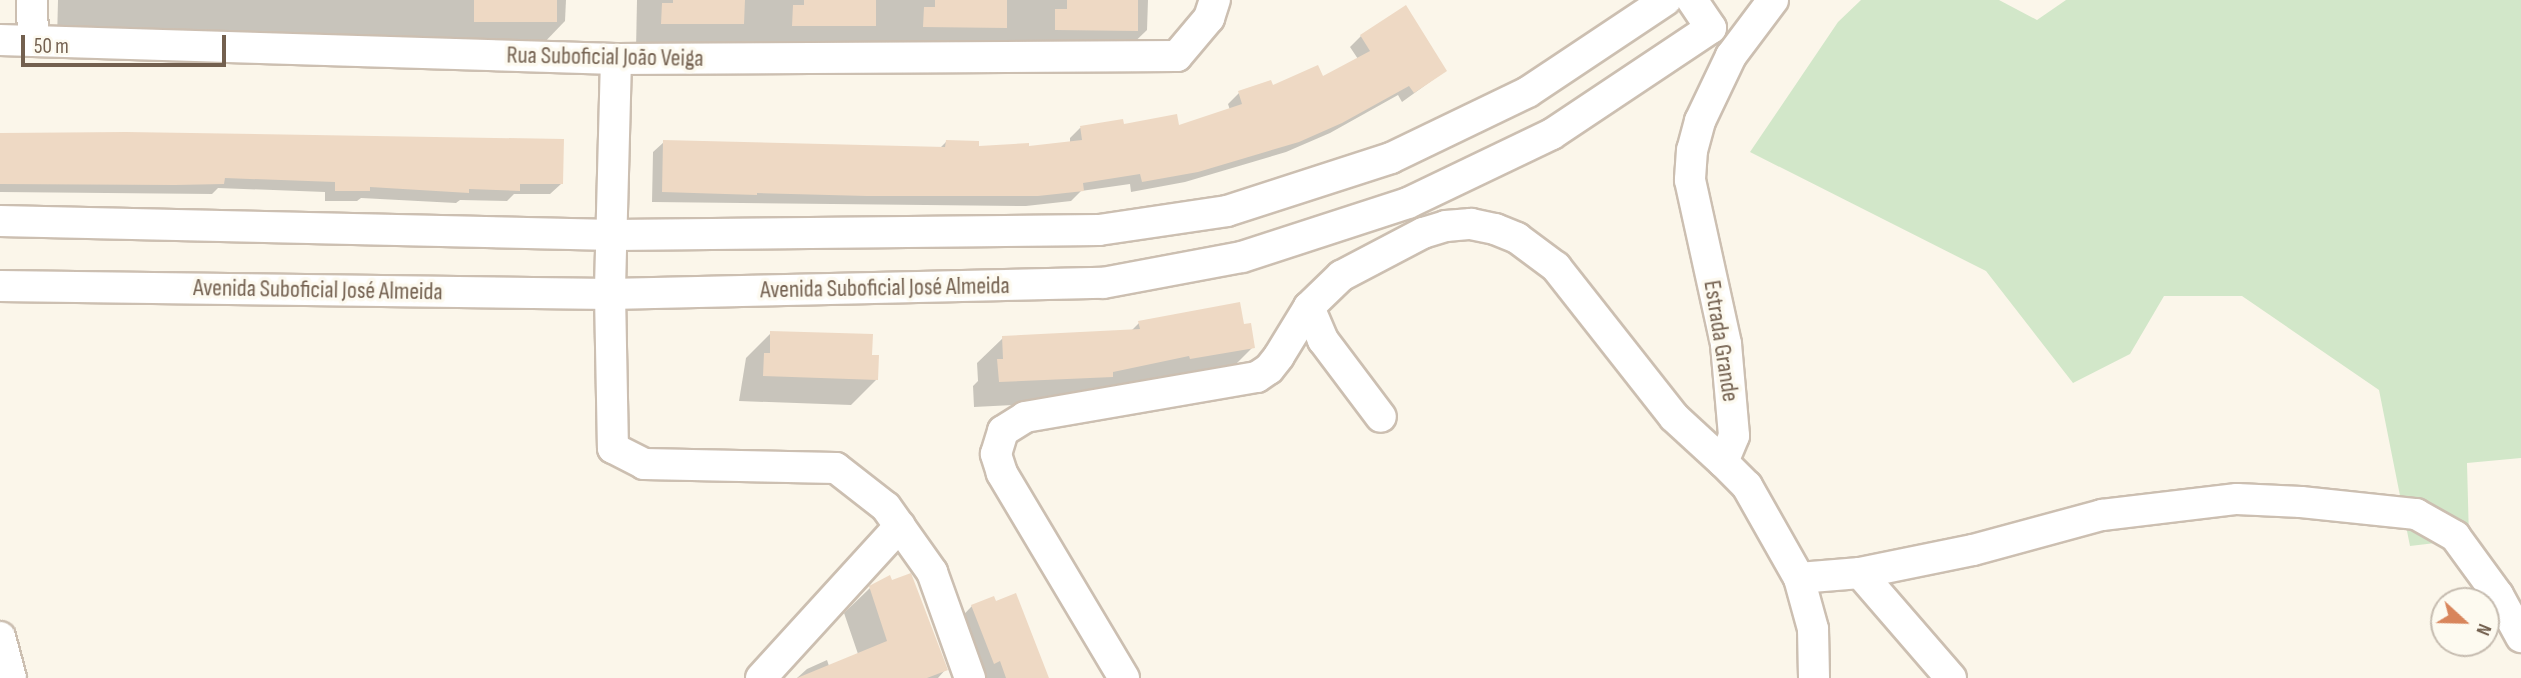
<!DOCTYPE html>
<meta charset="utf-8">
<style>
body{margin:0}
#map{position:relative;width:2521px;height:678px;overflow:hidden;background:#fbf6ea;font-family:"Sofia Sans Condensed",sans-serif}
div>[style]{position:absolute}
.green>*{inset:0;background:#d2e7c9}
.shadow>*{inset:0;background:#0003}
.building>*{inset:0;background:#eed9c4;transform-origin:0 0}
.roads{filter:drop-shadow(2px 0 #ccbfb1) drop-shadow(-2px 0 #ccbfb1) drop-shadow(0 2px #ccbfb1) drop-shadow(0 -2px #ccbfb1)}
.minor>*{height:30px;margin:-15px;padding:0 15px;transform-origin:15px;border-radius:15px;background:#fff}
span{translate:-50% -50%;white-space:nowrap;text-align:center;line-height:1.15;-webkit-text-stroke:7px #fdfaf0;paint-order:stroke}
.street-label{font-size:24px;color:#73604f}
.north{position:absolute;left:2430px;top:587px;width:70px;height:70px;box-sizing:border-box;background:#fdfaf0;border:2px solid #c6bcb0;border-radius:50%;rotate:112deg;font-size:19px;font-weight:700;line-height:28px;text-align:center;color:#73604f}
.north::after{content:'';display:block;margin:auto;width:24px;height:32px;background:#d8855b;clip-path:polygon(50% 0,100% 100%,50% 72%,0 100%)}
.scale{position:absolute;left:21px;top:35px;width:205px;height:32px;box-sizing:border-box;border:4px solid #73604f;border-top:0;padding-left:9px;font-size:21px;line-height:24px;white-space:nowrap;color:#73604f;-webkit-text-stroke:5px #fdfaf0;paint-order:stroke}
</style>
<div id="map">
<div class="green">
<i style="clip-path:polygon(1861px 0,1999px 0,2037px 20px,2066px 0,2521px 0,2521px 458px,2467px 463px,2469px 539px,2410px 546px,2379px 390px,2242px 296px,2164px 296px,2130px 354px,2073px 383px,1986px 271px,1750px 152px,1838px 22px)"></i>
</div>
<div class="shadow">
<i style="clip-path:polygon(58px 0,566px 0,565px 21px,540px 47px,57px 40px)"></i>
<i style="clip-path:polygon(637px 0,1148px 0,1147px 30px,1121px 55px,636px 49px)"></i>
<i style="clip-path:polygon(1361px 36px,1445px 71px,1402px 102px,1398px 95px,1330px 133px,1286px 152px,1185px 182px,1131px 192px,1130px 184px,1081px 191px,1071px 201px,1026px 206px,652px 202px,653px 152px,664px 142px,940px 148px,946px 142px,977px 147px,1027px 148px,1070px 143px,1070px 138px,1080px 128px,1178px 128px,1230px 110px,1228px 104px,1239px 93px,1322px 78px,1358px 59px,1350px 47px)"></i>
<i style="clip-path:polygon(0 134px,561px 184px,550px 194px,514px 194px,507px 201px,460px 200px,456px 203px,361px 198px,357px 201px,325px 201px,325px 192px,218px 188px,212px 194px,0 192px)"></i>
<i style="clip-path:polygon(1139px 323px,1243px 326px,1253px 347px,1228px 372px,1086px 401px,974px 407px,973px 386px,978px 381px,977px 363px,1003px 338px,1130px 332px)"></i>
<i style="clip-path:polygon(771px 333px,870px 356px,877px 379px,851px 405px,739px 401px,746px 358px)"></i>
<i style="clip-path:polygon(870px 588px,946px 669px,938px 678px,797px 678px,807px 669px,827px 660px,829px 666px,858px 654px,844px 613px)"></i>
<i style="clip-path:polygon(972px 606px,1047px 678px,964px 678px,947px 632px)"></i>
</div>
<div class="building">
<i style="left:557px;top:0;width:22px;height:83px;rotate:90deg"></i>
<i style="clip-path:polygon(673px 0,745px 0,744px 24px,661px 24px,662px 3px,673px 3px)"></i>
<i style="clip-path:polygon(804px 0,876px 0,876px 26px,792px 26px,793px 5px,804px 5px)"></i>
<i style="clip-path:polygon(935px 0,1007px 0,1007px 28px,923px 27px,924px 7px,935px 7px)"></i>
<i style="clip-path:polygon(1067px 0,1138px 0,1138px 31px,1055px 30px,1055px 9px,1067px 9px)"></i>
<i style="clip-path:polygon(1406px 5px,1447px 71px,1414px 93px,1409px 86px,1342px 123px,1299px 142px,1198px 172px,1142px 182px,1140px 174px,1083px 183px,1084px 191px,1038px 196px,867px 196px,757px 193px,757px 195px,662px 192px,663px 140px,945px 147px,946px 140px,979px 141px,979px 146px,1029px 143px,1029px 146px,1082px 140px,1080px 126px,1123px 119px,1124px 124px,1177px 114px,1179px 125px,1242px 104px,1238px 91px,1271px 80px,1273px 85px,1318px 65px,1323px 76px,1370px 51px,1360px 35px)"></i>
<i style="clip-path:polygon(126px 132px,564px 139px,563px 184px,520px 184px,520px 191px,469px 189px,469px 193px,370px 187px,370px 191px,335px 191px,335px 182px,225px 178px,224px 184px,175px 185px,0 184px,0 133px)"></i>
<i style="clip-path:polygon(1240px 302px,1244px 324px,1251px 323px,1255px 348px,1190px 359px,1189px 356px,1113px 372px,1113px 377px,999px 382px,997px 359px,1003px 359px,1002px 336px,1140px 329px,1138px 321px)"></i>
<i style="clip-path:polygon(770px 331px,873px 334px,872px 355px,879px 355px,878px 380px,763px 376px,764px 353px,770px 353px)"></i>
<i style="clip-path:polygon(911px 573px,948px 670px,927px 678px,797px 678px,887px 641px,869px 586px,890px 575px,892px 580px)"></i>
<i style="clip-path:polygon(1016px 593px,1049px 678px,1006px 678px,1000px 661px,994px 664px,971px 605px,994px 596px,996px 601px)"></i>
</div>
<div class="roads">
<div class="minor">
<i style="left:32px;top:0;width:41px;rotate:88.6deg"></i>
<i style="left:1773px;top:0;width:70px;rotate:126.9deg"></i>
<i style="left:1731px;top:56px;width:72px;rotate:115.5deg"></i>
<i style="left:1700px;top:121px;width:30px;rotate:105deg"></i>
<i style="left:1692px;top:150px;width:30px;rotate:94deg"></i>
<i style="left:1690px;top:180px;width:168px;rotate:77.6deg"></i>
<i style="left:1726px;top:344px;width:92px;rotate:85deg"></i>
<i style="left:1734px;top:436px;width:28px;rotate:113deg"></i>
<i style="left:1723px;top:462px;width:34px;rotate:45deg"></i>
<i style="left:1747px;top:486px;width:106px;rotate:60.5deg"></i>
<i style="left:1799px;top:578px;width:53px;rotate:74.6deg"></i>
<i style="left:1813px;top:629px;width:49px;rotate:88.8deg"></i>
<i style="left:0;top:40px;width:616px;rotate:1.77deg"></i>
<i style="left:616px;top:59px;width:561px;rotate:-0.31deg"></i>
<i style="left:1177px;top:56px;width:50px;rotate:-49.9deg"></i>
<i style="left:1209px;top:18px;width:19px;rotate:-72deg"></i>
<i style="left:616px;top:59px;width:235px;rotate:91.5deg"></i>
<i style="left:610px;top:294px;width:154px;rotate:88.9deg"></i>
<i style="left:613px;top:448px;width:35px;rotate:27deg"></i>
<i style="left:644px;top:464px;width:192px;rotate:1.2deg"></i>
<i style="left:836px;top:468px;width:63px;rotate:38deg"></i>
<i style="left:886px;top:507px;width:80px;rotate:54.7deg"></i>
<i style="left:932px;top:572px;width:113px;rotate:70.3deg"></i>
<i style="left:0;top:221px;width:614px;rotate:1.31deg"></i>
<i style="left:614px;top:235px;width:485px;rotate:-0.6deg"></i>
<i style="left:1099px;top:230px;width:129px;rotate:-8.4deg"></i>
<i style="left:1227px;top:211px;width:172px;rotate:-17.9deg"></i>
<i style="left:1391px;top:158px;width:152px;rotate:-25.7deg"></i>
<i style="left:1528px;top:92px;width:166px;rotate:-33.7deg"></i>
<i style="left:0;top:286px;width:610px;rotate:0.75deg"></i>
<i style="left:610px;top:294px;width:493px;rotate:-1.3deg"></i>
<i style="left:1103px;top:283px;width:141px;rotate:-10.6deg"></i>
<i style="left:1242px;top:257px;width:175px;rotate:-18deg"></i>
<i style="left:1408px;top:203px;width:160px;rotate:-25.6deg"></i>
<i style="left:1552px;top:134px;width:191px;rotate:-33.7deg"></i>
<i style="left:1711px;top:28px;width:34px;rotate:-124deg"></i>
<i style="left:1309px;top:307px;width:36px;rotate:67deg"></i>
<i style="left:1323px;top:340px;width:96px;rotate:53deg"></i>
<i style="left:1860px;top:573px;width:139px;rotate:49.1deg"></i>
<i style="left:1799px;top:578px;width:61px;rotate:-4.7deg"></i>
<i style="left:1860px;top:573px;width:115px;rotate:-11.5deg"></i>
<i style="left:1973px;top:550px;width:134px;rotate:-15.2deg"></i>
<i style="left:2102px;top:515px;width:136px;rotate:-6.8deg"></i>
<i style="left:2237px;top:499px;width:64px;rotate:2.7deg"></i>
<i style="left:2301px;top:502px;width:116px;rotate:6deg"></i>
<i style="left:2416px;top:514px;width:45px;rotate:29.4deg"></i>
<i style="left:2455px;top:536px;width:73px;rotate:53.9deg"></i>
<i style="left:2498px;top:595px;width:48px;rotate:61.3deg"></i>
<i style="left:0;top:637px;width:42px;rotate:75deg"></i>
<i style="left:761px;top:678px;width:206px;rotate:-47.6deg"></i>
<i style="left:1124px;top:678px;width:239px;rotate:-120.8deg"></i>
<i style="left:1002px;top:473px;width:20px;rotate:-108deg"></i>
<i style="left:996px;top:454px;width:24px;rotate:-73deg"></i>
<i style="left:1003px;top:431px;width:26px;rotate:-32deg"></i>
<i style="left:1025px;top:417px;width:235px;rotate:-9.8deg"></i>
<i style="left:1257px;top:377px;width:14px;rotate:-34deg"></i>
<i style="left:1269px;top:369px;width:16px;rotate:-52deg"></i>
<i style="left:1279px;top:356px;width:57px;rotate:-58.5deg"></i>
<i style="left:1309px;top:307px;width:45px;rotate:-44.1deg"></i>
<i style="left:1341px;top:276px;width:93px;rotate:-27.7deg"></i>
<i style="left:1423px;top:233px;width:24px;rotate:-17deg"></i>
<i style="left:1446px;top:226px;width:25px;rotate:-5deg"></i>
<i style="left:1471px;top:224px;width:25px;rotate:12deg"></i>
<i style="left:1495px;top:229px;width:24px;rotate:22deg"></i>
<i style="left:1517px;top:238px;width:49px;rotate:36.6deg"></i>
<i style="left:1556px;top:267px;width:191px;rotate:51.8deg"></i>
<i style="left:1674px;top:417px;width:67px;rotate:42.6deg"></i>
</div>
</div>
<div class="street-label">
<span style="left:605px;top:57px;rotate:1deg">Rua Suboficial João Veiga</span>
<span style="left:885px;top:288px;rotate:-1deg">Avenida Suboficial José Almeida</span>
<span style="left:318px;top:290px;rotate:1deg">Avenida Suboficial José Almeida</span>
<span style="left:1721px;top:341px;rotate:81deg">Estrada Grande</span>
</div>
<div class="north">N</div>
<div class="scale">50 m</div>
</div>
